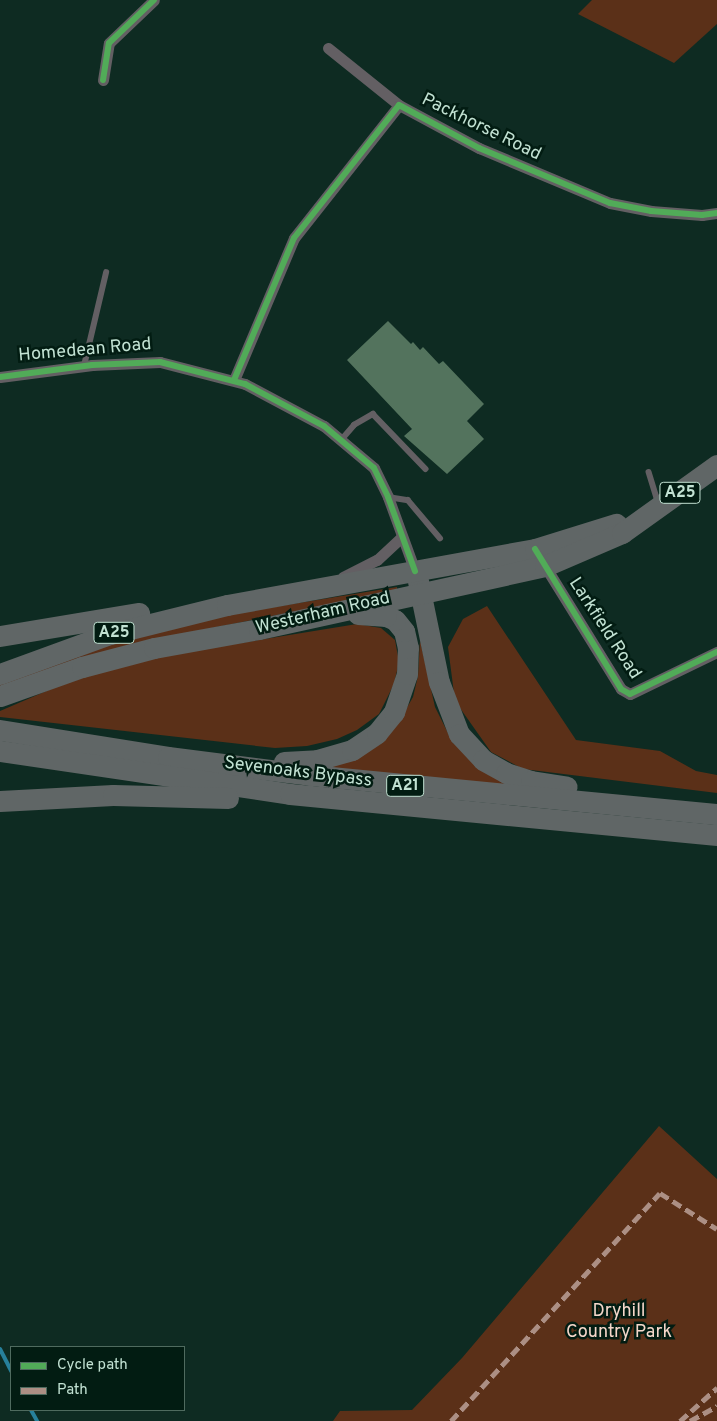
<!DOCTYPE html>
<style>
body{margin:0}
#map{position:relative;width:717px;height:1421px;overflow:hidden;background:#0e2b22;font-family:Overpass,sans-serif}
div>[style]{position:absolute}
.green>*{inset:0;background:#5b3018}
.stream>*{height:4px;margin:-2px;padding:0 2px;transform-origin:2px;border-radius:2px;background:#27809b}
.building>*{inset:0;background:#53735d}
.lane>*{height:5.5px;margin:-2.75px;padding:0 2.75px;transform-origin:2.75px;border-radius:2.75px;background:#635f63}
.street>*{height:11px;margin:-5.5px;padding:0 5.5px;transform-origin:5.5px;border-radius:5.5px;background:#635f63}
.highway>*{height:21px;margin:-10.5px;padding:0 10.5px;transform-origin:10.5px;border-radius:10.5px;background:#606666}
.quiet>*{height:5px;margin-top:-2.5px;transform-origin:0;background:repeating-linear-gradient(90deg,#ac8f84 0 10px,transparent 0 15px)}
.cycleway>*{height:6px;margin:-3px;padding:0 3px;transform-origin:3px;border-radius:3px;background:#51ab58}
span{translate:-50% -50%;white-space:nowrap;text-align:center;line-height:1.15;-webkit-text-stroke:5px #021c12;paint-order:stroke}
.shield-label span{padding:1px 4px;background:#021c12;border:1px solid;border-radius:4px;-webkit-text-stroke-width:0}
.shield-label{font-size:16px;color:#c2e2d3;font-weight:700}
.street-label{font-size:18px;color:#c2e2d3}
.park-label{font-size:18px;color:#f5d7ca}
.legend{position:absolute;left:10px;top:1346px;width:175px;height:65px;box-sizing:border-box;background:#021c12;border:1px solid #4f6b5f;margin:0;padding:6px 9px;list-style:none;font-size:15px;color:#c2e2d3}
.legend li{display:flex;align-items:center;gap:10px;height:25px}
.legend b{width:25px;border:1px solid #4f6b5f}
</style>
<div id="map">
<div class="green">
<i style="clip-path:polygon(592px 0,717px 0,717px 24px,674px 63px,578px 14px)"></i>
<i style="clip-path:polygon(397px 587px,397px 591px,147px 641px,0 688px,0 682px,69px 655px,219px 616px)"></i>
<i style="clip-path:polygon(487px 606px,576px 740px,660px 751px,696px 771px,717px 775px,717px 793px,523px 769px,491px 752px,455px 701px,448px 647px,463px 619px)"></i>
<i style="clip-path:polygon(357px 624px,381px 628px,395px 640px,399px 662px,394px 684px,379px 714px,357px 730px,337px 739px,307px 746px,275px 748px,0 717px,0 711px,65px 683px,143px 659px)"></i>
<i style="clip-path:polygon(420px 640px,435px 707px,453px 743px,520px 789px,320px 767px,401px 718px,413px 697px,418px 676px)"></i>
<i style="clip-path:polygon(659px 1126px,717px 1179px,717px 1421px,333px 1421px,340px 1411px,412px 1410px,462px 1358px)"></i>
</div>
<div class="stream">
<i style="left:0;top:1349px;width:25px;rotate:63deg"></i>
<i style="left:31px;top:1410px;width:13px;rotate:61deg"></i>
</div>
<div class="building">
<i style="clip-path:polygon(388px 321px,411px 344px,413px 342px,420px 350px,423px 347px,439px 364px,443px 361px,484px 404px,467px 421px,484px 439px,447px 474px,404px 436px,412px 429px,347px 360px)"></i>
</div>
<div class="lane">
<i style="left:84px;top:366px;width:96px;rotate:-76.7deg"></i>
<i style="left:342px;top:439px;width:18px;rotate:-49deg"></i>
<i style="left:354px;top:425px;width:22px;rotate:-30deg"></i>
<i style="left:373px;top:414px;width:76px;rotate:46.1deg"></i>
<i style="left:649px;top:472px;width:31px;rotate:73deg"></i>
<i style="left:388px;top:497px;width:20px;rotate:9deg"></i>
<i style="left:408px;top:500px;width:50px;rotate:49.9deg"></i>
</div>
<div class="street">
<i style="left:328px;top:48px;width:91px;rotate:38.8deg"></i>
<i style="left:103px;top:80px;width:37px;rotate:-81deg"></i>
<i style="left:109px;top:43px;width:62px;rotate:-43.7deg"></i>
<i style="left:0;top:377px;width:93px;rotate:-7.4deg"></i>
<i style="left:92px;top:365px;width:68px;rotate:-2.5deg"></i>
<i style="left:160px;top:362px;width:88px;rotate:14.5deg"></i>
<i style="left:245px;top:384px;width:89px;rotate:28deg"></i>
<i style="left:324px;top:426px;width:65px;rotate:40deg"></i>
<i style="left:374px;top:468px;width:32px;rotate:64deg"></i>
<i style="left:388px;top:497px;width:79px;rotate:70deg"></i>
<i style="left:234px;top:380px;width:154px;rotate:-67.1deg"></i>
<i style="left:294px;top:238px;width:169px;rotate:-51.7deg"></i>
<i style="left:399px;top:105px;width:91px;rotate:28.3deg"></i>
<i style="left:479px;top:148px;width:142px;rotate:22.8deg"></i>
<i style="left:610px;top:203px;width:42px;rotate:11deg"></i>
<i style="left:651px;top:211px;width:51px;rotate:4.5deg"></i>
<i style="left:702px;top:215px;width:15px;rotate:-8deg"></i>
<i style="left:543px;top:563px;width:148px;rotate:58.2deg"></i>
<i style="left:621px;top:689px;width:10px;rotate:29deg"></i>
<i style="left:630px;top:694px;width:97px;rotate:-25.8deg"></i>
<i style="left:343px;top:577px;width:38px;rotate:-27deg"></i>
<i style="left:377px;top:560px;width:33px;rotate:-43deg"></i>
</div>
<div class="highway">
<i style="left:418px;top:581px;width:103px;rotate:78.3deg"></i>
<i style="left:439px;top:682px;width:56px;rotate:69deg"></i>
<i style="left:459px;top:734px;width:35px;rotate:47deg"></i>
<i style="left:483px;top:760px;width:26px;rotate:29deg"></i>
<i style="left:506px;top:773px;width:26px;rotate:18deg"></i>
<i style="left:531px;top:781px;width:36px;rotate:9deg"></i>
<i style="left:0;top:636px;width:141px;rotate:-9.4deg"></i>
<i style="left:0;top:674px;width:117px;rotate:-20deg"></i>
<i style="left:110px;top:634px;width:121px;rotate:-13.9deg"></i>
<i style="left:227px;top:605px;width:313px;rotate:-10.3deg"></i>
<i style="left:535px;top:549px;width:85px;rotate:-17.2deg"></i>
<i style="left:0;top:696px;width:87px;rotate:-19.5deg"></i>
<i style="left:82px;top:667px;width:74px;rotate:-14.8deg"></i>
<i style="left:154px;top:648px;width:107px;rotate:-10.3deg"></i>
<i style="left:259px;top:629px;width:293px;rotate:-12.4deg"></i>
<i style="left:545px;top:566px;width:84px;rotate:-23.2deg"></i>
<i style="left:622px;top:533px;width:117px;rotate:-35.6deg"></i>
<i style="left:0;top:730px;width:170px;rotate:9.1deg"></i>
<i style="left:168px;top:757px;width:143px;rotate:7.2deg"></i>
<i style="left:310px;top:775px;width:409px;rotate:5.5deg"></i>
<i style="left:0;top:751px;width:293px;rotate:8.4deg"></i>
<i style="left:290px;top:794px;width:429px;rotate:5.5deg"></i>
<i style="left:284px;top:762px;width:33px;rotate:-3deg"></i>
<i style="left:317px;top:760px;width:36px;rotate:-16deg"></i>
<i style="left:352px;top:750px;width:30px;rotate:-34deg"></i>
<i style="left:377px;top:733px;width:27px;rotate:-51deg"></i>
<i style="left:394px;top:712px;width:40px;rotate:-71.1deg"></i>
<i style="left:407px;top:674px;width:26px;rotate:-88deg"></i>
<i style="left:408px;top:648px;width:17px;rotate:-103deg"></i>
<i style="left:404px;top:631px;width:14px;rotate:-129deg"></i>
<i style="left:395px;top:620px;width:10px;rotate:-156deg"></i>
<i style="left:386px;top:616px;width:28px;rotate:-176deg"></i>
<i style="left:0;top:801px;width:113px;rotate:-3deg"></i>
<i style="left:113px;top:795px;width:115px;rotate:1.5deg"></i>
</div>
<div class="quiet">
<i style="left:451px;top:1421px;width:309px;rotate:-47.5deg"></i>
<i style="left:660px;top:1193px;width:67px;rotate:32.3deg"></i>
<i style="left:680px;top:1421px;width:50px;rotate:-41.7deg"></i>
<i style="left:690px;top:1421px;width:31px;rotate:-29deg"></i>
</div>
<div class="cycleway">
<i style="left:103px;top:80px;width:37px;rotate:-81deg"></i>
<i style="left:109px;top:43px;width:62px;rotate:-43.7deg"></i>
<i style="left:0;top:377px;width:93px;rotate:-7.4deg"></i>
<i style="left:92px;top:365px;width:68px;rotate:-2.5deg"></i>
<i style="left:160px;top:362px;width:88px;rotate:14.5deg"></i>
<i style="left:245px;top:384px;width:89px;rotate:28deg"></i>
<i style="left:324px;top:426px;width:65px;rotate:40deg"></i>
<i style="left:374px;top:468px;width:32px;rotate:64deg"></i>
<i style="left:388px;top:497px;width:79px;rotate:70deg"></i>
<i style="left:234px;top:380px;width:154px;rotate:-67.1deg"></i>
<i style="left:294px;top:238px;width:169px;rotate:-51.7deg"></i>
<i style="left:399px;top:105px;width:91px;rotate:28.3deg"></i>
<i style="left:479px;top:148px;width:142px;rotate:22.8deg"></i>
<i style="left:610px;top:203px;width:42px;rotate:11deg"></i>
<i style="left:651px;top:211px;width:51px;rotate:4.5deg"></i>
<i style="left:702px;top:215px;width:15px;rotate:-8deg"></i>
<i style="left:535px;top:549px;width:164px;rotate:58.4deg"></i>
<i style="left:621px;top:689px;width:10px;rotate:29deg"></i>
<i style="left:630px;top:694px;width:97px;rotate:-25.8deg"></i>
</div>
<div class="shield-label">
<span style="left:680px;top:493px">A25</span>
<span style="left:114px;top:633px">A25</span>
<span style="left:405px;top:786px">A21</span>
</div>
<div class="street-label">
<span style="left:481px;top:128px;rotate:26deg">Packhorse Road</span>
<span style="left:85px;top:351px;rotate:-5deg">Homedean Road</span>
<span style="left:323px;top:614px;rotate:-13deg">Westerham Road</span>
<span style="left:604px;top:629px;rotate:57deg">Larkfield Road</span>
<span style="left:298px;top:773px;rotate:7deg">Sevenoaks Bypass</span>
</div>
<div class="park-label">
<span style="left:619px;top:1323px">Dryhill<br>Country Park</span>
</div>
<ul class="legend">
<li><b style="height:6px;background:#51ab58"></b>Cycle path</li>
<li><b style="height:6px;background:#ac8f84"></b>Path</li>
</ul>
</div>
